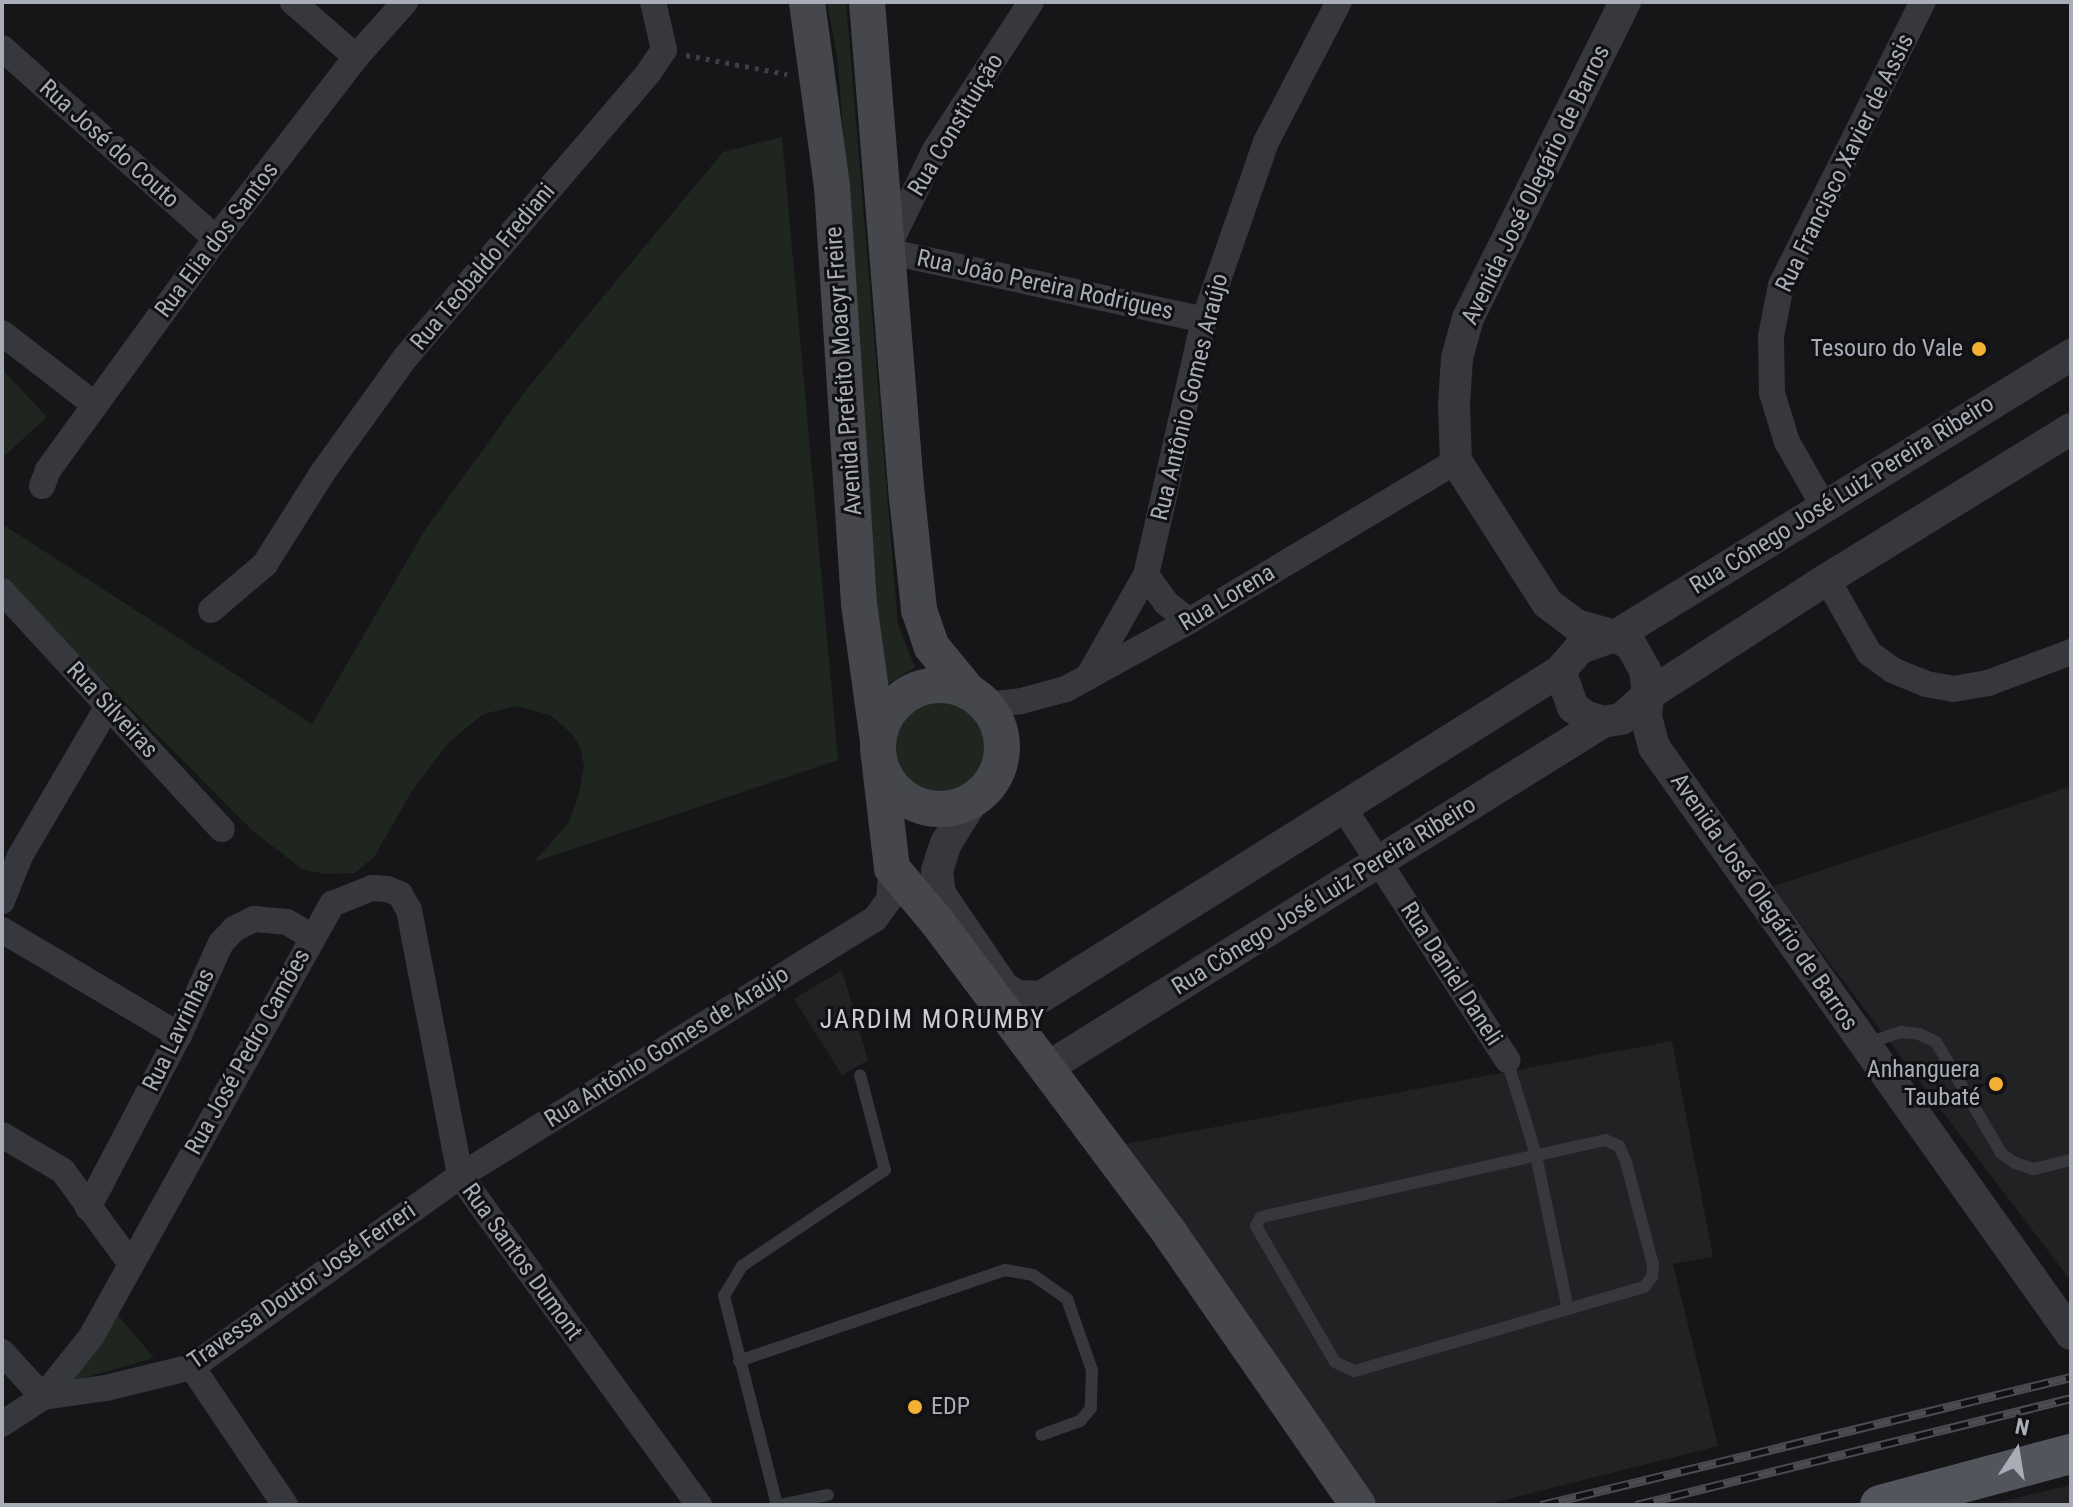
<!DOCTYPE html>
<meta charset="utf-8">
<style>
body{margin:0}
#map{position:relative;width:2073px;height:1507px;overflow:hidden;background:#161618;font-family:"Roboto Condensed",sans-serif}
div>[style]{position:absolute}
.built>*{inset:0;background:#222225}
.green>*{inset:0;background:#1e261f}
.round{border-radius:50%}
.path>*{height:5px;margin-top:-2.5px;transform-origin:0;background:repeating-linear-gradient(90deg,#3d3f44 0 4px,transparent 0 10px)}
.service>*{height:12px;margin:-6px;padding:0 6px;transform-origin:6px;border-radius:6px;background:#37383d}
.minor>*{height:26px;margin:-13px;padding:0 13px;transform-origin:13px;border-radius:13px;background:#37383d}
.tertiary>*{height:32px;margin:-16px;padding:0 16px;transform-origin:16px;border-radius:16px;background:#37383d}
.secondary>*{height:36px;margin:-18px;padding:0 18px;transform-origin:18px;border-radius:18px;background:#45474d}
.secondary>.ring{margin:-18px;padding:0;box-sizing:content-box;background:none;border:36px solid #45474d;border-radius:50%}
.primary>*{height:40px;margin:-20px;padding:0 20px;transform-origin:20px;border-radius:20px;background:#53555c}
.rail>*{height:9px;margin-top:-4.5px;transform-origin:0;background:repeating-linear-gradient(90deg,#111113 0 18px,#4a4c52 0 36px);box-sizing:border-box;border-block:2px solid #4a4c52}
.dots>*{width:22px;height:22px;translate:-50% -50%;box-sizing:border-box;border:4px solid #111113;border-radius:50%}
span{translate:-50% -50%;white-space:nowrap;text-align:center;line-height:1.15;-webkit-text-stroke:6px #111113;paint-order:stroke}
.street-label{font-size:24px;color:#a8adb8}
.poi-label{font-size:24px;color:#a8adb8}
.right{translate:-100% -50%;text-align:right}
.left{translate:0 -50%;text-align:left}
.neighbourhood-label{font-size:26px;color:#c9ccd4;letter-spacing:2px}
.frame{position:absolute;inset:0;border:4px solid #a8adb8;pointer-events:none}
.north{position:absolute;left:1977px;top:1411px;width:80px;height:80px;-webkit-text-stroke:6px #111113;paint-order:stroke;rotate:12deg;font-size:22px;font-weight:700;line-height:32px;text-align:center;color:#a8adb8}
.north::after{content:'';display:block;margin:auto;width:28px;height:36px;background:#a8adb8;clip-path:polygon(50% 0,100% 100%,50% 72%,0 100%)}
</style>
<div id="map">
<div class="built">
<i style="clip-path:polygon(2071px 786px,2071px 1281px,1772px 887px)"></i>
<i style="clip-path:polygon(842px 970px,868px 1060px,842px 1075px,794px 999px)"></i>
<i style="clip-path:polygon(1672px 1041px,1713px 1257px,1673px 1264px,1718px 1446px,1485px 1505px,1376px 1505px,1119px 1145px)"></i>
<i style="clip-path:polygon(2071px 1485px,2071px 1505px,1986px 1505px)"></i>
</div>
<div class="green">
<i style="clip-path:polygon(827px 2px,846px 2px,898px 625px,915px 667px,883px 687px,838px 62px)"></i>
<i style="clip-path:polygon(782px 137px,838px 760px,534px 862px,569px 822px,578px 797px,584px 767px,581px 750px,573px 735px,552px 716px,518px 706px,483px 714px,449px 742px,412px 791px,374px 857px,354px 873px,325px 874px,302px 869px,254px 832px,2px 579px,2px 524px,312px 724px,425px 530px,526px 390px,723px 152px)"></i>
<i style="clip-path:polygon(2px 369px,47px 417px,2px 458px)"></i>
<i class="round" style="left:887px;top:694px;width:108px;height:108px"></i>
<i style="clip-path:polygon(113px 1309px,154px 1358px,59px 1385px)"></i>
</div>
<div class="path">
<i style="left:686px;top:55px;width:103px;rotate:10.7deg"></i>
</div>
<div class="service">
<i style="left:1867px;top:1043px;width:36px;rotate:-18deg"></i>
<i style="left:1901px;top:1032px;width:18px;rotate:6deg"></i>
<i style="left:1919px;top:1034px;width:19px;rotate:25deg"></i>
<i style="left:1936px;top:1042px;width:129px;rotate:59.6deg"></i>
<i style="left:2001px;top:1153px;width:17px;rotate:36deg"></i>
<i style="left:2015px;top:1163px;width:20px;rotate:18deg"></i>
<i style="left:2034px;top:1169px;width:38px;rotate:-14deg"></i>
<i style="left:1507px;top:1060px;width:99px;rotate:73deg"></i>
<i style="left:1536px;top:1155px;width:157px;rotate:78.3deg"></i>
<i style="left:1605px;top:1140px;width:15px;rotate:23deg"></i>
<i style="left:1619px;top:1146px;width:17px;rotate:66deg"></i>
<i style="left:1626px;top:1162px;width:106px;rotate:75.3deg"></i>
<i style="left:1653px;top:1265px;width:12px;rotate:95deg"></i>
<i style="left:1652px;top:1277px;width:13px;rotate:129deg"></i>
<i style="left:1644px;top:1287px;width:302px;rotate:163.8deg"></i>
<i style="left:1354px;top:1371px;width:21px;rotate:-155deg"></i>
<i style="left:1335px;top:1362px;width:157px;rotate:-120.2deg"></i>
<i style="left:1256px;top:1226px;width:10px;rotate:-61deg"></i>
<i style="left:1261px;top:1217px;width:353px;rotate:-12.6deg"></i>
<i style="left:739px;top:1361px;width:281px;rotate:-18.9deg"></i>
<i style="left:1005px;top:1270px;width:28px;rotate:10deg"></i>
<i style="left:1033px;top:1275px;width:42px;rotate:35.2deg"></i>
<i style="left:1067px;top:1299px;width:75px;rotate:70.6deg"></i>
<i style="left:1092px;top:1370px;width:38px;rotate:92deg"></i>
<i style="left:1091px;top:1408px;width:17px;rotate:130deg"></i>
<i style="left:1080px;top:1421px;width:41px;rotate:160.3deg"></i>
<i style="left:777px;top:1505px;width:216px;rotate:-104.2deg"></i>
<i style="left:724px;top:1296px;width:35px;rotate:-59deg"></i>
<i style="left:742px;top:1266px;width:172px;rotate:-33.9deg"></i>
<i style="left:885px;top:1170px;width:98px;rotate:-104.7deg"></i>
<i style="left:780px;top:1505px;width:49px;rotate:-11.8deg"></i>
</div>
<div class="minor">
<i style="left:293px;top:2px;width:84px;rotate:41.1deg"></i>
<i style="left:1031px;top:2px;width:176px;rotate:123deg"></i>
<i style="left:935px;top:150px;width:112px;rotate:115.9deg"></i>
<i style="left:886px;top:251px;width:325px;rotate:12.2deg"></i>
<i style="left:2px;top:48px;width:287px;rotate:41.7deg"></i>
<i style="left:2px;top:333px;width:118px;rotate:37.7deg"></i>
<i style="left:42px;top:486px;width:17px;rotate:-69deg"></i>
<i style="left:48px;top:470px;width:286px;rotate:-54deg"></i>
<i style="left:216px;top:239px;width:230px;rotate:-52.4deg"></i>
<i style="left:356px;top:57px;width:74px;rotate:-48.3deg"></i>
<i style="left:1823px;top:505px;width:73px;rotate:-119.7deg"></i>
<i style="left:1787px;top:442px;width:51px;rotate:-107deg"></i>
<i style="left:1772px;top:393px;width:57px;rotate:-91deg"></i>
<i style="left:1771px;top:336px;width:52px;rotate:-78.9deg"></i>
<i style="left:1781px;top:285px;width:317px;rotate:-63.4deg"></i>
<i style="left:1146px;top:575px;width:34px;rotate:54deg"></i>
<i style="left:1166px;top:603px;width:29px;rotate:38deg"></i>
<i style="left:1827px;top:579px;width:85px;rotate:60.4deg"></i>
<i style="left:1869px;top:653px;width:29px;rotate:36deg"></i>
<i style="left:1892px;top:670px;width:37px;rotate:22deg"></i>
<i style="left:1926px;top:684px;width:28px;rotate:10deg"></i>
<i style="left:1954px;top:689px;width:35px;rotate:-10deg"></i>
<i style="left:1988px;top:683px;width:89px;rotate:-20.5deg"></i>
<i style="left:2px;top:591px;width:324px;rotate:47.3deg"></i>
<i style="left:211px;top:610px;width:71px;rotate:-40.4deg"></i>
<i style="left:265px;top:564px;width:109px;rotate:-57.8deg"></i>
<i style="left:323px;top:472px;width:140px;rotate:-54.3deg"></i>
<i style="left:405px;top:358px;width:376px;rotate:-49.5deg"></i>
<i style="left:649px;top:72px;width:27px;rotate:-56deg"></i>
<i style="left:664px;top:50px;width:49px;rotate:-102.9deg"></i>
<i style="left:1088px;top:677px;width:117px;rotate:-60.4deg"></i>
<i style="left:1146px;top:575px;width:262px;rotate:-77.2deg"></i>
<i style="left:1204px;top:320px;width:188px;rotate:-70.8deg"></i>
<i style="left:1266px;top:142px;width:158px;rotate:-62.5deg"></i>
<i style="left:985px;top:705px;width:36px;rotate:-6deg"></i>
<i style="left:1021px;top:701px;width:47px;rotate:-14.9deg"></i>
<i style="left:1066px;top:689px;width:141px;rotate:-28.9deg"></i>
<i style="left:1189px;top:621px;width:311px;rotate:-30.9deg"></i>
<i style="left:1343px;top:807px;width:302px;rotate:57deg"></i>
<i style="left:2px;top:901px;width:48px;rotate:-68.2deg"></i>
<i style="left:20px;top:856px;width:174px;rotate:-59.6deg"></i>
<i style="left:2px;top:930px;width:206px;rotate:30.7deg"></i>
<i style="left:2px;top:1135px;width:71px;rotate:30.5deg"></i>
<i style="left:63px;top:1171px;width:115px;rotate:53.8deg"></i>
<i style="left:88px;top:1208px;width:195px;rotate:-62.3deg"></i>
<i style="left:179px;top:1035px;width:101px;rotate:-65.5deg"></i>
<i style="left:221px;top:943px;width:19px;rotate:-47deg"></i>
<i style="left:234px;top:929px;width:22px;rotate:-27deg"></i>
<i style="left:254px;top:919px;width:33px;rotate:5deg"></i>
<i style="left:287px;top:922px;width:29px;rotate:31deg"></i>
<i style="left:2px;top:1352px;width:61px;rotate:47.7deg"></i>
<i style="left:192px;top:1367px;width:166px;rotate:56deg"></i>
<i style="left:43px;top:1397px;width:64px;rotate:-8.1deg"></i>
<i style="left:106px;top:1388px;width:89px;rotate:-13.7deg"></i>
<i style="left:192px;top:1367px;width:329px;rotate:-35.5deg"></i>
<i style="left:460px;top:1176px;width:488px;rotate:-31.8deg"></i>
<i style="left:875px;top:919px;width:24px;rotate:-54deg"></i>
<i style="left:889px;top:900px;width:32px;rotate:-85deg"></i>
<i style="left:2px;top:1424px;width:49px;rotate:-33.4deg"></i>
<i style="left:43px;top:1397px;width:77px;rotate:-51.3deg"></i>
<i style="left:91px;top:1337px;width:496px;rotate:-60.9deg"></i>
<i style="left:332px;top:904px;width:43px;rotate:-21.8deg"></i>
<i style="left:372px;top:888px;width:15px;rotate:4deg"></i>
<i style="left:387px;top:889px;width:14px;rotate:21deg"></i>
<i style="left:400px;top:894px;width:18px;rotate:61deg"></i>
<i style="left:409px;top:910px;width:271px;rotate:79.1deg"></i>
<i style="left:460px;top:1176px;width:407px;rotate:54deg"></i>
</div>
<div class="tertiary">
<i style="left:1625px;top:2px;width:353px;rotate:116.4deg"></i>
<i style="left:1468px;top:318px;width:41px;rotate:105.4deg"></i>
<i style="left:1457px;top:358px;width:47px;rotate:93.7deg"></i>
<i style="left:1454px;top:405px;width:56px;rotate:88deg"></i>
<i style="left:1456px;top:461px;width:169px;rotate:57.3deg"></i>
<i style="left:1547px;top:603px;width:36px;rotate:37deg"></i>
<i style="left:1576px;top:625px;width:41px;rotate:15.8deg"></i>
<i style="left:1615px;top:636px;width:536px;rotate:-31.64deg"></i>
<i style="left:2071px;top:429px;width:286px;rotate:148.4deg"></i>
<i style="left:1827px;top:579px;width:213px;rotate:147.1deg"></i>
<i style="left:1648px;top:695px;width:22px;rotate:95deg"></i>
<i style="left:1646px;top:717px;width:31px;rotate:75deg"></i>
<i style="left:1654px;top:747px;width:720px;rotate:54.61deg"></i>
<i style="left:973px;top:800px;width:51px;rotate:122.1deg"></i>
<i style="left:946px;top:843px;width:29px;rotate:108deg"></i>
<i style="left:937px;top:871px;width:23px;rotate:83deg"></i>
<i style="left:940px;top:894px;width:114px;rotate:55.8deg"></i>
<i style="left:1004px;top:988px;width:16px;rotate:30deg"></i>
<i style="left:1018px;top:996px;width:23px;rotate:2deg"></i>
<i style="left:1041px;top:997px;width:613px;rotate:-32.13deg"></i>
<i style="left:1560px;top:671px;width:30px;rotate:-49deg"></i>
<i style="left:1580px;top:648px;width:37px;rotate:-19deg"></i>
<i style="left:1615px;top:636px;width:18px;rotate:29deg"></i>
<i style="left:1631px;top:645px;width:29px;rotate:61deg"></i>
<i style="left:1645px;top:670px;width:25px;rotate:83deg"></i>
<i style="left:1648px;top:695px;width:36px;rotate:138deg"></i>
<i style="left:1621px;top:719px;width:18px;rotate:171deg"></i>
<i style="left:1603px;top:722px;width:19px;rotate:-162deg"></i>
<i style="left:1585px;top:716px;width:15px;rotate:-143deg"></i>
<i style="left:1573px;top:707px;width:38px;rotate:-110deg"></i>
<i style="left:1045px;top:1069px;width:657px;rotate:-31.88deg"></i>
</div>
<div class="secondary">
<i style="left:807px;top:2px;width:186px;rotate:82.3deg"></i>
<i style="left:832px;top:186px;width:419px;rotate:86.3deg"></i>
<i style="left:859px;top:604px;width:138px;rotate:82.1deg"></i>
<i style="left:867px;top:2px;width:497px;rotate:85.4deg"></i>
<i style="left:907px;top:497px;width:114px;rotate:83.9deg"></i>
<i style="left:919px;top:610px;width:39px;rotate:71deg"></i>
<i style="left:932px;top:647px;width:58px;rotate:50.6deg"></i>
<i class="ring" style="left:878px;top:685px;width:88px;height:88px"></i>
<i style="left:880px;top:766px;width:103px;rotate:83.3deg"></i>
<i style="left:892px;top:868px;width:72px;rotate:50.1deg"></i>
<i style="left:938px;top:923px;width:389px;rotate:53.2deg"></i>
<i style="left:1171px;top:1235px;width:328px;rotate:55.3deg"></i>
</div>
<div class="primary">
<i style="left:1880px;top:1505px;width:198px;rotate:-15deg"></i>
</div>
<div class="rail">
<i style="left:1541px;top:1505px;width:545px;rotate:-13.58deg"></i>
<i style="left:1636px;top:1505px;width:448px;rotate:-13.8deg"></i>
</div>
<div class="dots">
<i style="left:1979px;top:349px;background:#f2b134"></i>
<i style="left:1996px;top:1084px;background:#f2b134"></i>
<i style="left:915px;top:1407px;background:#f2b134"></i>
</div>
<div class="street-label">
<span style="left:956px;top:125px;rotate:-59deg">Rua Constituição</span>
<span style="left:109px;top:144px;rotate:42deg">Rua José do Couto</span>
<span style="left:1845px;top:163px;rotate:-64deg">Rua Francisco Xavier de Assis</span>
<span style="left:1536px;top:185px;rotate:-64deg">Avenida José Olegário de Barros</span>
<span style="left:217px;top:240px;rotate:-53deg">Rua Elia dos Santos</span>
<span style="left:483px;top:267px;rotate:-50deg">Rua Teobaldo Frediani</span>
<span style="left:1045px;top:285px;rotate:12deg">Rua João Pereira Rodrigues</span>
<span style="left:844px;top:371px;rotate:-94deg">Avenida Prefeito Moacyr Freire</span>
<span style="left:1190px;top:397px;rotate:-76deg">Rua Antônio Gomes Araújo</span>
<span style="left:1842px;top:495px;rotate:-32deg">Rua Cônego José Luiz Pereira Ribeiro</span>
<span style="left:1227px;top:598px;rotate:-31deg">Rua Lorena</span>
<span style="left:112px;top:710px;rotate:47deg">Rua Silveiras</span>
<span style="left:1324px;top:896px;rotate:-32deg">Rua Cônego José Luiz Pereira Ribeiro</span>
<span style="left:1764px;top:902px;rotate:55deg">Avenida José Olegário de Barros</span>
<span style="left:1451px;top:974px;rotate:57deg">Rua Daniel Daneli</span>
<span style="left:179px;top:1030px;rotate:-64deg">Rua Lavrinhas</span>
<span style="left:667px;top:1047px;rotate:-32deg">Rua Antônio Gomes de Araújo</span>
<span style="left:248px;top:1052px;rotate:-61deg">Rua José Pedro Camões</span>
<span style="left:522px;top:1262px;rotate:54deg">Rua Santos Dumont</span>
<span style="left:302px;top:1286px;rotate:-35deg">Travessa Doutor José Ferreri</span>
</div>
<div class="poi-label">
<span class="right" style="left:1963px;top:349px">Tesouro do Vale</span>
<span class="right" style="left:1980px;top:1084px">Anhanguera<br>Taubaté</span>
<span class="left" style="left:931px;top:1407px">EDP</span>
</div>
<div class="neighbourhood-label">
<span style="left:933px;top:1020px">JARDIM MORUMBY</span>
</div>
<div class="frame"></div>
<div class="north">N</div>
</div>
